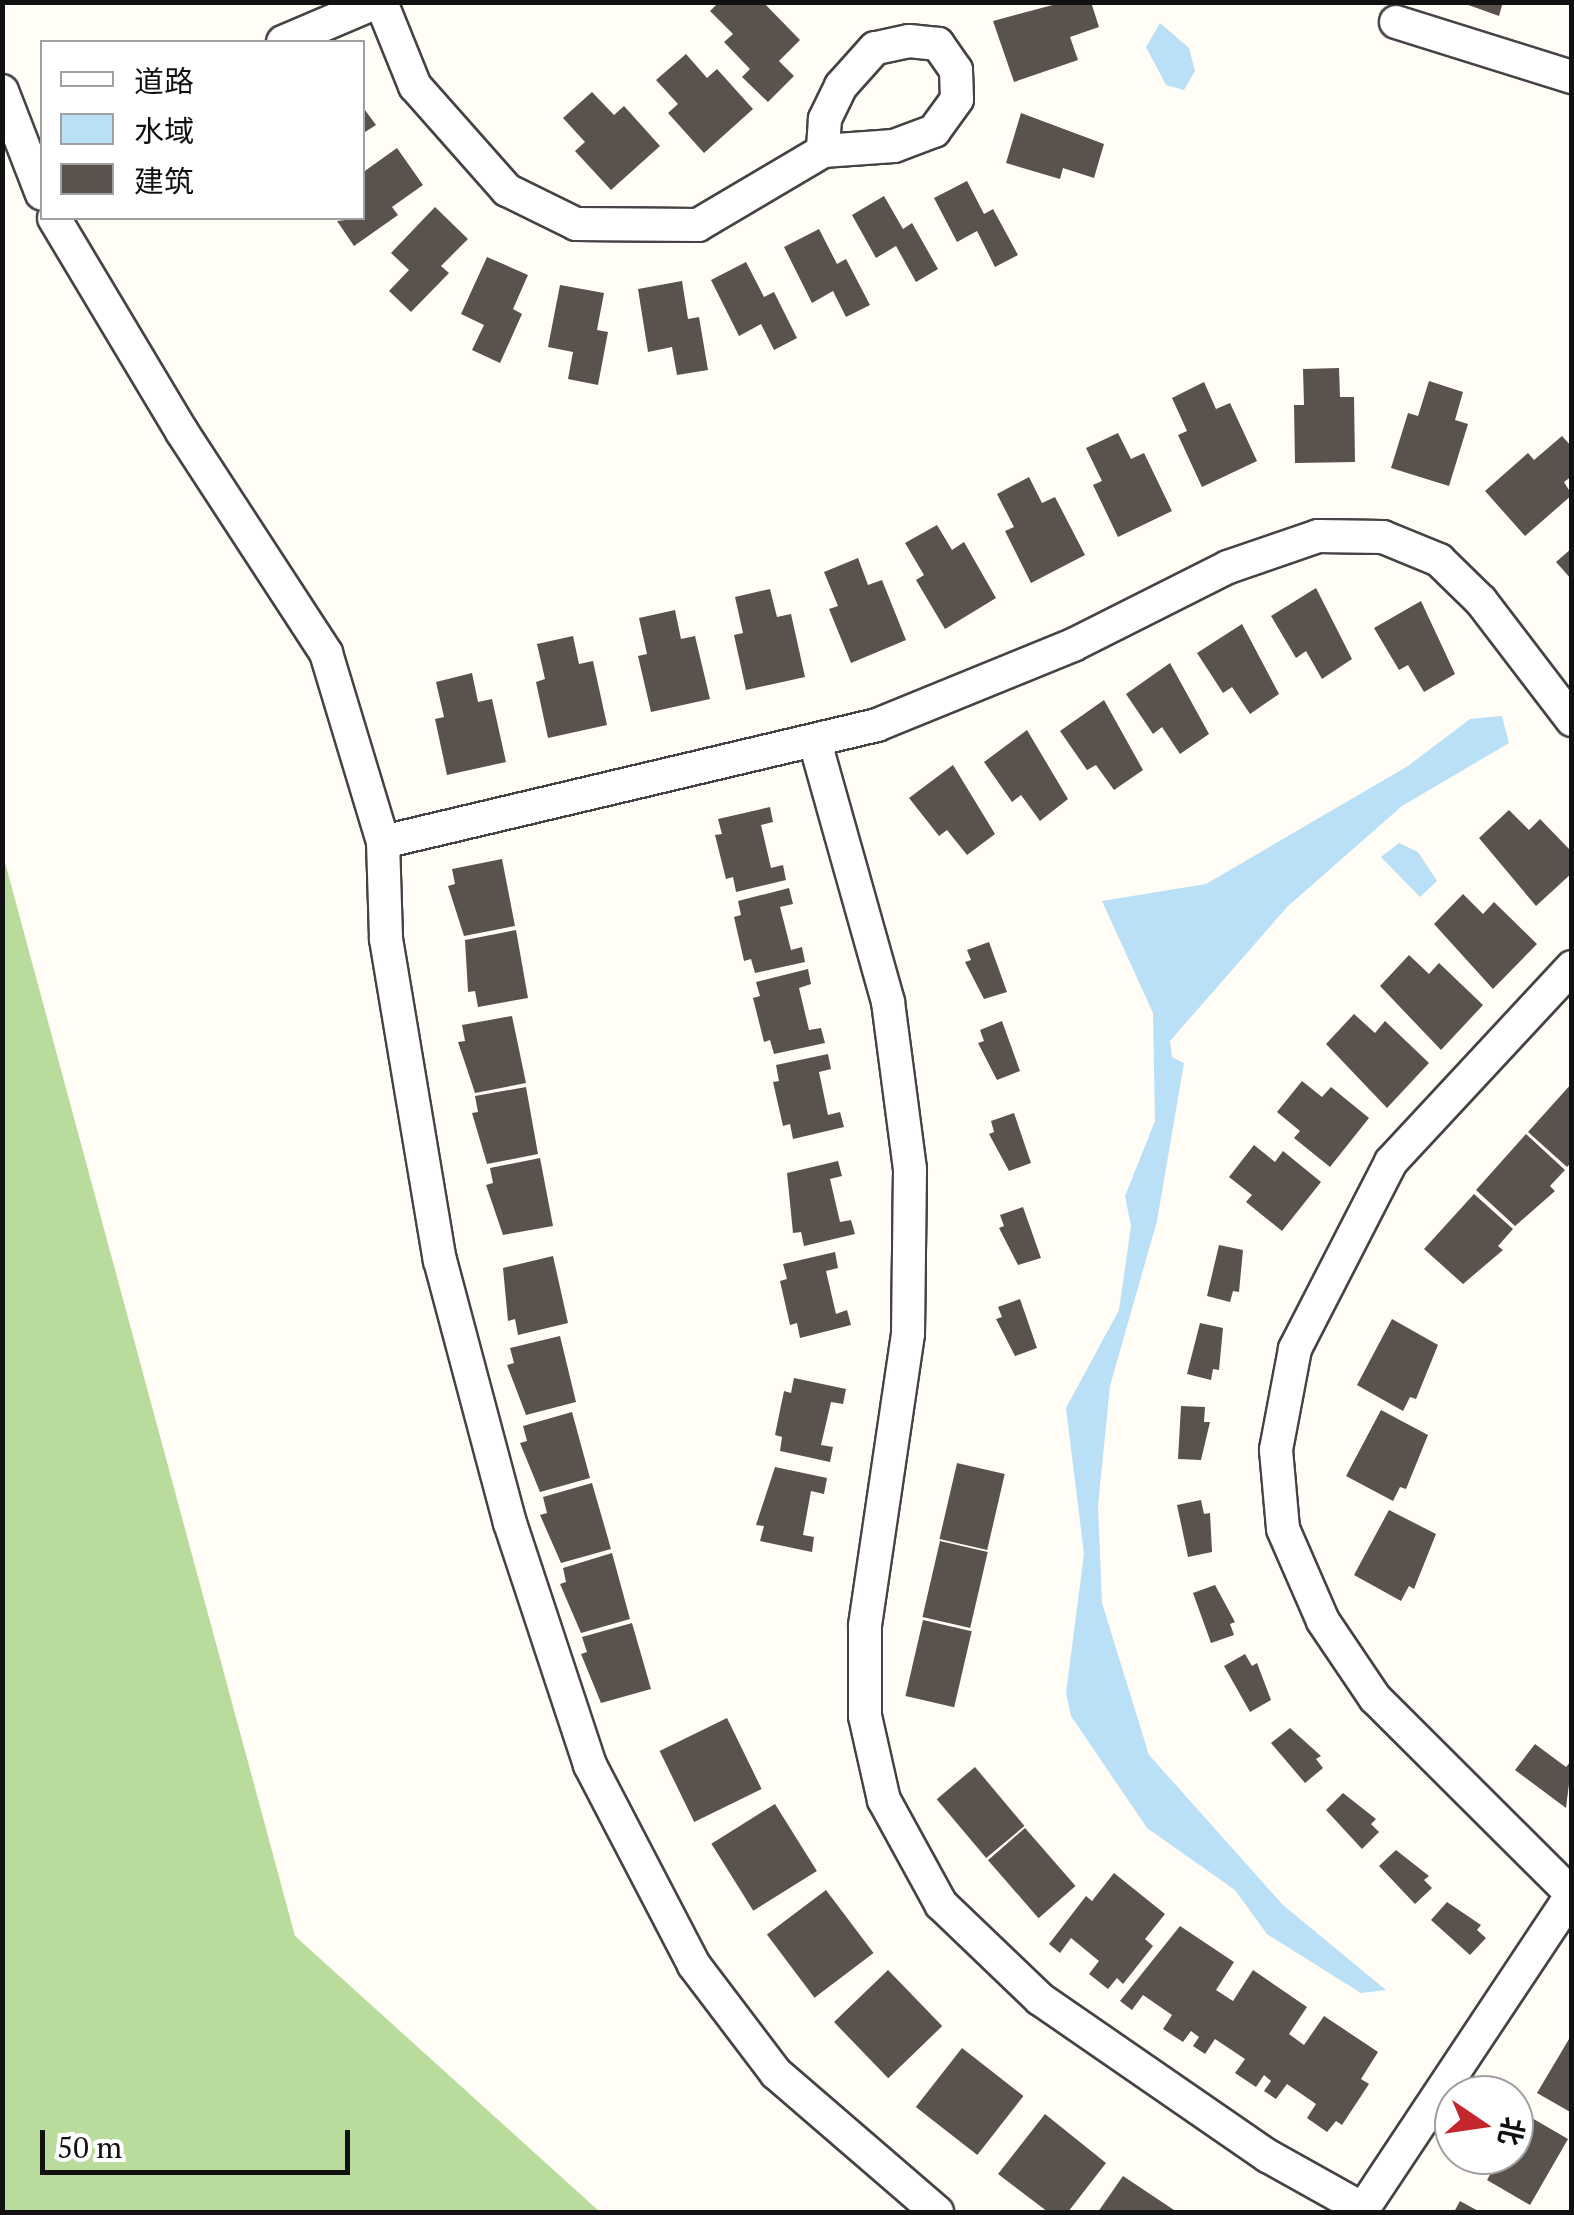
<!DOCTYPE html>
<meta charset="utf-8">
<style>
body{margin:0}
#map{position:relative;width:1574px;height:2215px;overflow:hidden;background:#fffdf5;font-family:"PT Serif","Noto Sans SC",serif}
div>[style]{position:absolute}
.forest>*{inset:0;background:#b9dc9c}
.water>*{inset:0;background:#b9e0f7}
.building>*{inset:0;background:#5a524d;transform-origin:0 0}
.roads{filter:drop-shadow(2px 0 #444) drop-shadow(-2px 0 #444) drop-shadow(0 2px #444) drop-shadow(0 -2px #444)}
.street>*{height:32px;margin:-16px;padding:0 16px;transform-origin:16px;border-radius:16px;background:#fff}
span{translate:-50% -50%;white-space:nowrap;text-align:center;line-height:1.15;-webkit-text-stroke:10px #fff;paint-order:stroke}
.frame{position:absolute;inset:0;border:5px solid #111;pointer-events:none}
.legend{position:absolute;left:40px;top:40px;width:325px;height:180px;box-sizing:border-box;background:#fff;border:2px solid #a0a0a0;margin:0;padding:12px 18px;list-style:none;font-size:30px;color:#111}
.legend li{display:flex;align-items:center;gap:20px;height:50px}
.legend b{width:50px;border:2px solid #a0a0a0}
.north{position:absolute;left:1434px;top:2075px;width:100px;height:100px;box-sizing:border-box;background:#fff;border:2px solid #a0a0a0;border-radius:50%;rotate:103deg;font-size:28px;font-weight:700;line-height:40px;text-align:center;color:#111}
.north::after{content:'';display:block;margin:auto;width:35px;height:45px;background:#c4262e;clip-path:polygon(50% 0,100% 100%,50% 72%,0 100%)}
.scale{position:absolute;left:40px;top:2130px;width:310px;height:45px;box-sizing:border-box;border:5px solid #111;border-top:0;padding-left:12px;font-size:30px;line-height:35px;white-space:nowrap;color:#111;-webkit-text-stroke:8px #fff;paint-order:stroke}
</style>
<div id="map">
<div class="forest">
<i style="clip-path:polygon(3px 855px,295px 1936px,600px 2212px,3px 2212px)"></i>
</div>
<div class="water">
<i style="clip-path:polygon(1160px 23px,1189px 48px,1195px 71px,1184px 90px,1166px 85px,1146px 47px)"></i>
<i style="clip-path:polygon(1502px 716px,1509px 743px,1402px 806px,1287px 907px,1170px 1041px,1172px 1057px,1184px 1063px,1157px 1221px,1110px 1386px,1098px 1506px,1102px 1603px,1149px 1755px,1283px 1905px,1386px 1990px,1361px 1993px,1267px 1934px,1235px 1890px,1147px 1828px,1071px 1716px,1066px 1693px,1084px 1554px,1066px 1408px,1119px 1310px,1131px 1226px,1125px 1196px,1155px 1121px,1153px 1013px,1102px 901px,1206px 884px,1408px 766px,1470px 719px)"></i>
<i style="clip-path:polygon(1399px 843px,1418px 852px,1437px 881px,1420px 897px,1381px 857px)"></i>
</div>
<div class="building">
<i style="clip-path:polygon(719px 2px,763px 2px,800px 40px,779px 61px,794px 76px,768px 102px,742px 77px,750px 69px,724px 42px,733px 34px,710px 11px)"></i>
<i style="clip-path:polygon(1064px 2px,1091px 2px,1099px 27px,1070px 37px,1078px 60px,1014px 82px,993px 21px)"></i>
<i style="clip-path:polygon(1460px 2px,1503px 2px,1499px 16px)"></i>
<i style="clip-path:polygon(686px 54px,707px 78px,717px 69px,753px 109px,704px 153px,668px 113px,678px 104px,656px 80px)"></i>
<i style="clip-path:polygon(592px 92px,614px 115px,624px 106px,660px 146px,611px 190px,575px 151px,585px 142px,563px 118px)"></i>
<i style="clip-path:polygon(362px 106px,376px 125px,362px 134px)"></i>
<i style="clip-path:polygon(1021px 113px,1104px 144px,1094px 178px,1063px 168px,1060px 179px,1006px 163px)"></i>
<i style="clip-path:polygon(397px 148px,423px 185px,392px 207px,398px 215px,354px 246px,337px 221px,362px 218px,362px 173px)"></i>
<i style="clip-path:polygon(967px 181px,984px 214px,993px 209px,1018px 255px,995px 267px,977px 231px,957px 242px,934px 198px)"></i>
<i style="clip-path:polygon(884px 196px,903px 229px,912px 223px,938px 269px,916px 282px,896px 246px,876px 258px,852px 215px)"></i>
<i style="clip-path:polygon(435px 207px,468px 239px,441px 266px,449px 273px,411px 312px,389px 291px,409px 270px,391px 253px)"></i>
<i style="clip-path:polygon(819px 229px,837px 264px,846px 259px,870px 305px,846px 317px,833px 291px,812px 303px,784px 247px)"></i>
<i style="clip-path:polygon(487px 257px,528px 275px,513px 309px,522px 314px,500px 363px,472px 350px,484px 325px,461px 314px)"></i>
<i style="clip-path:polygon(746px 262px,764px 297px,774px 292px,797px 338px,774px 350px,761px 324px,739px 336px,711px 280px)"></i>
<i style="clip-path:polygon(682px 281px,688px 319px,699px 317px,708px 370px,677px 375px,672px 347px,648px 352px,638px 289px)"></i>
<i style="clip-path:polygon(560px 285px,604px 293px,597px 330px,608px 332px,598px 385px,568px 379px,573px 352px,548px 347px)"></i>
<i style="clip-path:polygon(1339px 368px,1340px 397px,1354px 397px,1355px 462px,1295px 463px,1294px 405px,1304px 405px,1303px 369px)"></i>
<i style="clip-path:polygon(1429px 381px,1463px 392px,1455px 420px,1468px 424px,1449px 486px,1391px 468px,1408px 413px,1418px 416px)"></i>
<i style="clip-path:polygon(1204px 382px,1216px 409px,1230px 403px,1257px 461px,1202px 487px,1178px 435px,1187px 431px,1172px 398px)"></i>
<i style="clip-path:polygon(1118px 433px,1131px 459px,1144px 453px,1172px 511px,1118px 537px,1093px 485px,1102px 481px,1086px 448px)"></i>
<i style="clip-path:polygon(1562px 436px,1572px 447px,1572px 476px,1564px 482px,1572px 495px,1525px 536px,1485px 491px,1528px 453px,1534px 460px)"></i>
<i style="clip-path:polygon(1029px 477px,1042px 503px,1055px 497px,1085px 555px,1031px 583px,1005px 531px,1014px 527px,997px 494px)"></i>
<i style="clip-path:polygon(937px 525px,952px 550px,964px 542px,996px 598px,945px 629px,916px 580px,924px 575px,905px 543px)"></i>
<i style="clip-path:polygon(1572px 548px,1572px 580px,1556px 562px)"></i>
<i style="clip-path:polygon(858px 558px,868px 585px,882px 580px,906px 640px,851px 663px,829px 609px,838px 606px,824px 572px)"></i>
<i style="clip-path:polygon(1316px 588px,1352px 659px,1322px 679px,1306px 651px,1296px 658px,1271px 616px)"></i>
<i style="clip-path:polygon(770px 589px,777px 617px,791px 614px,805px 677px,746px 690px,734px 635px,743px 633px,735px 597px)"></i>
<i style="clip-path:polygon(1421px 601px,1455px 674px,1424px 692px,1408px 665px,1399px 670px,1374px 628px)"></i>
<i style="clip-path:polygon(675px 610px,681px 639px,695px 636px,710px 699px,651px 712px,638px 656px,647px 654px,639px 618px)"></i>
<i style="clip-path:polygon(1242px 624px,1279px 694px,1250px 714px,1232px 687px,1223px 693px,1197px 653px)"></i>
<i style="clip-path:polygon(573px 636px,579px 664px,593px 661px,607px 725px,548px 738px,536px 682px,545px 679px,537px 644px)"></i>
<i style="clip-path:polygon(1170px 663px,1209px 734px,1180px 754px,1162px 727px,1153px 734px,1126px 694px)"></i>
<i style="clip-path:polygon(472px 673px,478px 702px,492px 699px,506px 762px,447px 775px,435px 719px,444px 717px,436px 682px)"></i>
<i style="clip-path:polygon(1104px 700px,1143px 770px,1114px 790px,1096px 765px,1087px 770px,1060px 731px)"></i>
<i style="clip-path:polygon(1027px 730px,1068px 799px,1040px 821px,1021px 795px,1012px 802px,984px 762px)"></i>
<i style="clip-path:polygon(953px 765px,995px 834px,967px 855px,947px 830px,939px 836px,909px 798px)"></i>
<i style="clip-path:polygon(770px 807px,773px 822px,761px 825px,771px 868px,783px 865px,786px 880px,736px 892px,733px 877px,726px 879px,715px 835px,722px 834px,718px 819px)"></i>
<i style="clip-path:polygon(1509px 810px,1529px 830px,1540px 819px,1572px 852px,1572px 873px,1536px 906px,1479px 838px)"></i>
<i style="clip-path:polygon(502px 859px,515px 926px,464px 936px,448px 886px,455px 884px,452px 869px)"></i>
<i style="clip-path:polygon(789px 888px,793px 904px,780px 907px,791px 950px,802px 947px,805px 962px,755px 973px,751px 959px,744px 961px,734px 917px,741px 915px,738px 901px)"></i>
<i style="clip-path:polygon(1463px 894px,1483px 914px,1494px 902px,1537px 944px,1493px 989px,1434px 924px)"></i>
<i style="clip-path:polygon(516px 930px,528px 998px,478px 1007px,475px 991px,468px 992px,465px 940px)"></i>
<i style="clip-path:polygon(989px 942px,1007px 992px,984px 999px,965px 962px,971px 960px,967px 950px)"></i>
<i style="clip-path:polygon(1409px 955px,1429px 974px,1439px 963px,1483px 1005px,1441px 1050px,1380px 986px)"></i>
<i style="clip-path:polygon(808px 969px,811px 984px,799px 988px,809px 1030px,821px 1028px,825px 1043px,774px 1054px,770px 1040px,764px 1042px,753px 998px,760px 996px,756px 982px)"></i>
<i style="clip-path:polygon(1354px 1014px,1375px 1033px,1385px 1021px,1429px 1063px,1387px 1108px,1326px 1044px)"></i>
<i style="clip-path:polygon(512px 1016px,526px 1083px,475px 1093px,458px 1042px,465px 1041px,462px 1025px)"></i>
<i style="clip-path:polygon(1002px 1021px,1020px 1071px,997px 1080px,978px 1043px,984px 1041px,980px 1030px)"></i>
<i style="clip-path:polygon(828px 1054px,831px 1069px,819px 1072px,828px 1115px,840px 1112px,844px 1127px,793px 1139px,790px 1124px,783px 1126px,773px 1082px,779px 1081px,776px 1065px)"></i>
<i style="clip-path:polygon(1302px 1081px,1322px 1097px,1331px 1087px,1369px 1118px,1330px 1167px,1294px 1138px,1300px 1131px,1277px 1112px)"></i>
<i style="clip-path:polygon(1572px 1083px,1572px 1162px,1567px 1167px,1528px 1132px)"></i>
<i style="clip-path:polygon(526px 1087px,538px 1154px,487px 1164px,472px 1113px,478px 1112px,475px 1096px)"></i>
<i style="clip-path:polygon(1014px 1113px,1031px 1163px,1009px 1171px,989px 1134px,994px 1132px,991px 1121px)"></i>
<i style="clip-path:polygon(1526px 1134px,1565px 1170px,1550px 1186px,1555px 1191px,1515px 1226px,1476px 1190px)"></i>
<i style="clip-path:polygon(1254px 1145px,1275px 1162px,1283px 1151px,1321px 1182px,1282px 1231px,1246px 1202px,1252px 1195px,1229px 1177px)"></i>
<i style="clip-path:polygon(540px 1158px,553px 1226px,503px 1235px,486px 1185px,493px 1183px,490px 1168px)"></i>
<i style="clip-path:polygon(838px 1161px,842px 1176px,830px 1179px,840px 1222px,851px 1220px,855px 1234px,804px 1246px,801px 1232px,793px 1233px,787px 1173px)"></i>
<i style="clip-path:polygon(1474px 1194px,1513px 1229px,1498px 1246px,1503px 1250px,1463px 1284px,1424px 1249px)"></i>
<i style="clip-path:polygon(1023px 1207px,1041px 1258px,1018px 1265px,999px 1228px,1004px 1226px,1000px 1215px)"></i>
<i style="clip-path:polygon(1219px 1245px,1243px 1250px,1239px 1292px,1233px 1291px,1230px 1302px,1207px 1296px)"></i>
<i style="clip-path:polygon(835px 1252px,838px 1268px,826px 1271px,836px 1314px,847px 1310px,851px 1325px,800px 1338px,797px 1323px,790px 1325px,780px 1281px,787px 1279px,783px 1264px)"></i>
<i style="clip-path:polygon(553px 1256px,568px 1323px,518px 1335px,515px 1319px,508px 1321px,503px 1268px)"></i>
<i style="clip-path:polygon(1020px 1299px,1037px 1348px,1015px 1356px,996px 1319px,1002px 1317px,998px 1307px)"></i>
<i style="clip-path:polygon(1392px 1319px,1438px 1345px,1416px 1399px,1410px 1397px,1403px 1411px,1357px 1385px)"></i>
<i style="clip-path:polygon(1200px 1323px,1223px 1328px,1219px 1370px,1213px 1369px,1211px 1380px,1187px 1374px)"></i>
<i style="clip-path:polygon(560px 1336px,576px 1402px,526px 1415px,507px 1365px,514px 1363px,510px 1348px)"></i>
<i style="clip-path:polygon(794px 1378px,846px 1389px,843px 1404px,831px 1402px,821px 1445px,833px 1447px,830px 1462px,780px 1451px,782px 1437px,775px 1435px,784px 1391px,791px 1393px)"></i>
<i style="clip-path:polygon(1181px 1406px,1205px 1407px,1204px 1422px,1210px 1422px,1201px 1460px,1178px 1459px)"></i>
<i style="clip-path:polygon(1381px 1410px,1428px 1435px,1406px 1489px,1400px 1487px,1393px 1501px,1346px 1476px)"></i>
<i style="clip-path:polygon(572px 1412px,590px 1478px,540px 1492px,520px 1443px,527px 1441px,523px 1426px)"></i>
<i style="left:957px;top:1463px;width:49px;height:78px;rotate:13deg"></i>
<i style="clip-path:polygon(775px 1467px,827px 1478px,824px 1494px,811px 1491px,803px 1535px,814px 1537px,812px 1552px,760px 1541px,764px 1526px,756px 1525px)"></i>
<i style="clip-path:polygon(592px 1483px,611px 1549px,561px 1563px,540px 1515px,547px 1513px,543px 1497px)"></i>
<i style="clip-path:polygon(1201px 1500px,1204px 1514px,1210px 1513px,1212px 1552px,1188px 1557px,1177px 1505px)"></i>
<i style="clip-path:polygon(1389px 1510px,1436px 1534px,1414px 1589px,1409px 1586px,1401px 1601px,1354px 1575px)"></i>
<i style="left:940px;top:1541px;width:49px;height:78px;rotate:13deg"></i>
<i style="clip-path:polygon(612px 1553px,630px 1619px,581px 1633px,560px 1584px,566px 1582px,563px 1568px)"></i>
<i style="clip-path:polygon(1215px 1585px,1235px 1622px,1230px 1624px,1234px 1635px,1211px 1643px,1193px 1593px)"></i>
<i style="left:923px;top:1620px;width:50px;height:78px;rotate:13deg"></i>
<i style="clip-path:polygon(632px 1623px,651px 1689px,601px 1703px,581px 1654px,587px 1652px,582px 1637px)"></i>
<i style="clip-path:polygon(1245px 1654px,1252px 1666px,1257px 1663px,1271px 1700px,1250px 1712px,1224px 1666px)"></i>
<i style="left:727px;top:1718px;width:79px;height:75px;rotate:64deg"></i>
<i style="clip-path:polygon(1290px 1728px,1321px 1756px,1316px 1759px,1323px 1768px,1305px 1783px,1271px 1743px)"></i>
<i style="clip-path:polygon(1535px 1744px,1566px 1767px,1572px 1760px,1566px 1808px,1515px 1770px)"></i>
<i style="left:975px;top:1767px;width:77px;height:50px;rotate:50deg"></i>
<i style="clip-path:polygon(1343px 1793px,1376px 1819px,1371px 1824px,1379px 1832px,1362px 1849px,1326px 1810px)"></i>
<i style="left:775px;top:1804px;width:79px;height:75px;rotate:58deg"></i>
<i style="left:1025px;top:1828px;width:77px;height:49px;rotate:49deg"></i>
<i style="clip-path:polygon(1396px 1850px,1429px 1876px,1424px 1880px,1432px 1888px,1415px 1904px,1379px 1866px)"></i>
<i style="clip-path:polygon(1114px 1873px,1165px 1914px,1145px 1939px,1153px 1946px,1123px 1984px,1117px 1978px,1108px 1989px,1089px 1974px,1099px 1961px,1071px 1938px,1060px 1953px,1049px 1944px,1086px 1896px,1092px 1901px)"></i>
<i style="left:826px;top:1890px;width:79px;height:74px;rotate:53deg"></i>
<i style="clip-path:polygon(1447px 1902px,1481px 1925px,1477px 1930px,1486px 1938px,1470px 1955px,1431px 1920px)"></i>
<i style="clip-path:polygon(1180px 1926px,1234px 1962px,1216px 1990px,1233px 2001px,1253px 1970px,1307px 2007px,1289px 2034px,1304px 2045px,1324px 2016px,1378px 2052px,1361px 2079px,1369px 2084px,1342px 2125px,1336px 2121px,1327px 2132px,1307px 2118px,1316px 2104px,1287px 2084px,1276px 2099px,1264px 2091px,1271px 2081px,1264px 2075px,1256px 2087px,1235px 2073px,1245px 2059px,1215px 2039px,1205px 2054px,1193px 2046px,1199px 2037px,1191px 2031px,1183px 2042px,1163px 2029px,1172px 2015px,1143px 1995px,1132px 2010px,1120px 2001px)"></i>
<i style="left:888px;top:1970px;width:78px;height:75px;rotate:46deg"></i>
<i style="clip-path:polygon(1572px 2034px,1572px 2113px,1537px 2093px)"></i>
<i style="left:962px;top:2048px;width:78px;height:75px;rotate:38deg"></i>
<i style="clip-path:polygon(1045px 2114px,1106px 2163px,1068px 2212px,1048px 2212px,998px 2174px)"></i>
<i style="clip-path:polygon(1525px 2114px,1568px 2139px,1530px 2205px,1487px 2180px,1501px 2155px,1514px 2155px,1514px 2133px)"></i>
<i style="clip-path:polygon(1123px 2176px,1177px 2212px,1098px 2212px)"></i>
<i style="clip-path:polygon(1460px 2201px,1480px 2212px,1454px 2212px)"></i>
</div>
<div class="roads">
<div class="street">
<i style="left:381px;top:2px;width:91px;rotate:68deg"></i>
<i style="left:415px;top:86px;width:139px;rotate:48.5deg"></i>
<i style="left:507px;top:190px;width:77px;rotate:26.2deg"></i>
<i style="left:576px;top:224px;width:122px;rotate:0.5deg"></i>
<i style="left:698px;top:225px;width:145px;rotate:-30.6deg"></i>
<i style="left:823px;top:151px;width:71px;rotate:-4deg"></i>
<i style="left:894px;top:146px;width:43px;rotate:-20.6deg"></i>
<i style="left:934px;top:131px;width:39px;rotate:-54deg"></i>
<i style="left:957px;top:99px;width:29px;rotate:-92deg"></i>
<i style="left:956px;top:70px;width:32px;rotate:-125deg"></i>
<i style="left:938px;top:44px;width:29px;rotate:-174deg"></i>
<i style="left:909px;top:41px;width:35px;rotate:168deg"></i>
<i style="left:875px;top:48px;width:51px;rotate:131.8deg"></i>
<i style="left:841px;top:86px;width:37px;rotate:116deg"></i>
<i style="left:825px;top:119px;width:32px;rotate:94deg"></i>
<i style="left:1396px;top:22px;width:184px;rotate:17.4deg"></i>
<i style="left:283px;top:42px;width:102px;rotate:-23.1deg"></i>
<i style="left:2px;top:91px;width:110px;rotate:68.8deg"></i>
<i style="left:54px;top:218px;width:249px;rotate:59.1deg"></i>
<i style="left:182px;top:432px;width:264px;rotate:56.9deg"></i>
<i style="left:326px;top:653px;width:197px;rotate:73.2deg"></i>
<i style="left:383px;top:842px;width:97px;rotate:88.2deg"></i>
<i style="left:386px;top:939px;width:326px;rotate:80.5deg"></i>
<i style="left:440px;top:1260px;width:272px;rotate:75.1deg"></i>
<i style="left:510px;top:1523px;width:255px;rotate:71.7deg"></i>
<i style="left:590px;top:1765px;width:225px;rotate:62.5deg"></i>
<i style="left:694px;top:1965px;width:136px;rotate:52.8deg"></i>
<i style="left:776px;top:2073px;width:213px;rotate:40.8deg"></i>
<i style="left:815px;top:742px;width:270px;rotate:74.3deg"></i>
<i style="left:888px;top:1002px;width:169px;rotate:82.5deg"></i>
<i style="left:910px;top:1170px;width:164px;rotate:90.7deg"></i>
<i style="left:908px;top:1334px;width:295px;rotate:98.4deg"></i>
<i style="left:865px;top:1626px;width:90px;rotate:90deg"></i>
<i style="left:865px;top:1716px;width:86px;rotate:77.3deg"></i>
<i style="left:884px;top:1800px;width:119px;rotate:61.3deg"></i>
<i style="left:941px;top:1904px;width:137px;rotate:43.8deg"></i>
<i style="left:1040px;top:1999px;width:277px;rotate:34.6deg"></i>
<i style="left:1268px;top:2156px;width:109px;rotate:29.2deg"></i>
<i style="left:383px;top:842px;width:508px;rotate:-13.32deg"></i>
<i style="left:877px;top:725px;width:212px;rotate:-22.2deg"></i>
<i style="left:1073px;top:645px;width:174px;rotate:-26.7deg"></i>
<i style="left:1228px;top:567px;width:95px;rotate:-19deg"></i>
<i style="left:1318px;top:536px;width:65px;rotate:0.9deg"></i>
<i style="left:1383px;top:537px;width:61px;rotate:22.3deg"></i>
<i style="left:1439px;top:560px;width:59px;rotate:44.3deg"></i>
<i style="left:1481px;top:601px;width:150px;rotate:52.6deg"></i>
<i style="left:1572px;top:967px;width:266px;rotate:132.9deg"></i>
<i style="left:1391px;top:1162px;width:210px;rotate:117.2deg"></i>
<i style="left:1295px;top:1349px;width:103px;rotate:100.7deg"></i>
<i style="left:1276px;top:1450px;width:79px;rotate:84.9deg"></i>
<i style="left:1283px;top:1529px;width:100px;rotate:66.5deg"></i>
<i style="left:1323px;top:1621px;width:93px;rotate:56deg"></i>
<i style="left:1375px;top:1698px;width:278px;rotate:44.9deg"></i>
<i style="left:1361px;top:2212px;width:382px;rotate:-56.4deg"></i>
</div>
</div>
<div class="frame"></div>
<ul class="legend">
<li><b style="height:12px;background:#fff"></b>道路</li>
<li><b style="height:28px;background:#b9e0f7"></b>水域</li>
<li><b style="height:28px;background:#5a524d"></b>建筑</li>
</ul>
<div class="north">北</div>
<div class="scale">50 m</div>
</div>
